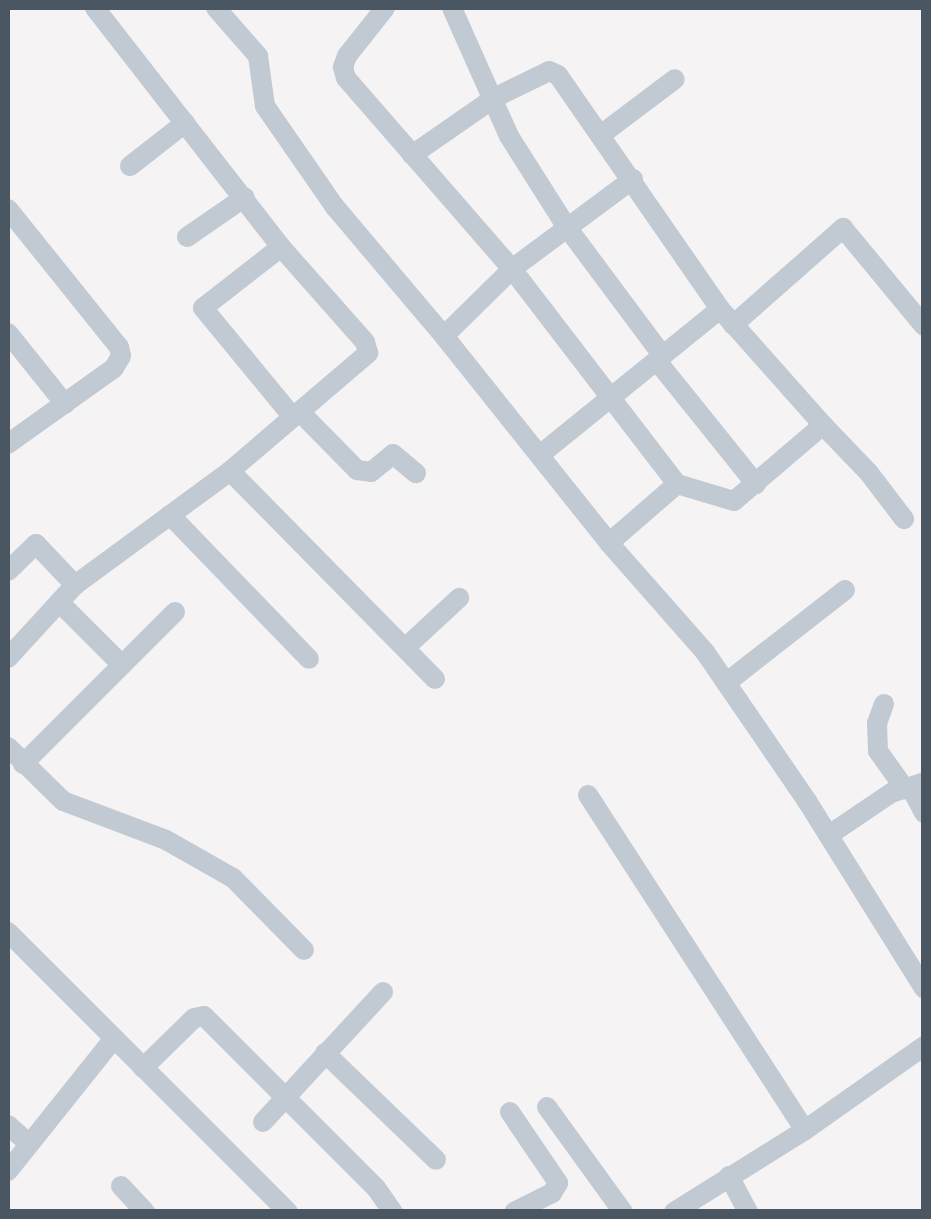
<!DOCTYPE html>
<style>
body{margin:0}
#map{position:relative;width:931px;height:1219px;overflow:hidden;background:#f5f3f3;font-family:"Source Sans 3",sans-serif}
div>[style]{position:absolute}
.minor>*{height:20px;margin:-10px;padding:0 10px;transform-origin:10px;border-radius:10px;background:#c1cad2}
span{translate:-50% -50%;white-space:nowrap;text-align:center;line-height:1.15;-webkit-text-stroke:9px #fff;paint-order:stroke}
.frame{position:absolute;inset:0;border:10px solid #4a5661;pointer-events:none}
</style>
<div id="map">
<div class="minor">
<i style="left:216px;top:8px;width:64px;rotate:48.8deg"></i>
<i style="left:258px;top:56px;width:50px;rotate:82deg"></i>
<i style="left:265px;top:106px;width:123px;rotate:55.3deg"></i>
<i style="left:335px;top:207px;width:169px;rotate:49.8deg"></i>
<i style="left:385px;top:8px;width:61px;rotate:128.4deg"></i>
<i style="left:347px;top:56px;width:12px;rotate:110deg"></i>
<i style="left:343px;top:67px;width:11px;rotate:75deg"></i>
<i style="left:346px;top:78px;width:253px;rotate:49deg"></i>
<i style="left:512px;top:269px;width:95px;rotate:135.4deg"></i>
<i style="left:444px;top:336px;width:265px;rotate:51.4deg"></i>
<i style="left:609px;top:543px;width:145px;rotate:48.6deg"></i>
<i style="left:705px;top:652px;width:181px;rotate:55.6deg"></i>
<i style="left:807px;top:801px;width:221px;rotate:58deg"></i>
<i style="left:452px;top:8px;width:140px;rotate:66deg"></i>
<i style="left:509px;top:136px;width:107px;rotate:57.7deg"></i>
<i style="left:566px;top:226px;width:162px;rotate:53.3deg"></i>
<i style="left:602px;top:134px;width:91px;rotate:-37deg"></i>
<i style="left:412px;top:155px;width:100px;rotate:-34.8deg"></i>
<i style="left:494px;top:98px;width:61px;rotate:-26.1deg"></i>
<i style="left:549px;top:71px;width:10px;rotate:24deg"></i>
<i style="left:558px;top:75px;width:285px;rotate:55.3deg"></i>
<i style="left:130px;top:166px;width:70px;rotate:-38deg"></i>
<i style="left:633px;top:179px;width:151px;rotate:143.4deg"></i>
<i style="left:512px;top:269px;width:271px;rotate:52.5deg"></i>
<i style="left:8px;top:209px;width:177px;rotate:51.2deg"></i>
<i style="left:119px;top:347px;width:9px;rotate:77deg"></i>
<i style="left:121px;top:356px;width:14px;rotate:120deg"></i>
<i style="left:114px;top:368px;width:130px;rotate:144.4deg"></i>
<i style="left:187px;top:237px;width:70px;rotate:-34.6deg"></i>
<i style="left:281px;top:247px;width:99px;rotate:142deg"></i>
<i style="left:203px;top:308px;width:141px;rotate:50.5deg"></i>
<i style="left:733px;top:325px;width:147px;rotate:-41.4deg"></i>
<i style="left:843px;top:228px;width:127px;rotate:50.4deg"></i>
<i style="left:8px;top:333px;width:91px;rotate:51.2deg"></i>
<i style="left:657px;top:361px;width:158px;rotate:51.2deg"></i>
<i style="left:300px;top:412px;width:81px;rotate:45.5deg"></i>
<i style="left:357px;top:470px;width:14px;rotate:8deg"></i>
<i style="left:371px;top:472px;width:28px;rotate:-39deg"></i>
<i style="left:393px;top:454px;width:30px;rotate:40deg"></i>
<i style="left:823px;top:425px;width:66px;rotate:46.2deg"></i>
<i style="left:869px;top:473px;width:58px;rotate:52.7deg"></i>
<i style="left:541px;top:454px;width:230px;rotate:-39deg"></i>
<i style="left:720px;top:309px;width:155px;rotate:48.4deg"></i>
<i style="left:823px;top:425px;width:117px;rotate:139.5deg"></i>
<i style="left:734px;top:501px;width:59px;rotate:-163.4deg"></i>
<i style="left:677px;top:484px;width:90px;rotate:139.1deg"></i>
<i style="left:230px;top:471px;width:292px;rotate:45.4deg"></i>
<i style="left:170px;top:515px;width:200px;rotate:46deg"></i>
<i style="left:8px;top:571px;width:39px;rotate:-44deg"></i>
<i style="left:36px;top:544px;width:57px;rotate:46.4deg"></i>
<i style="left:75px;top:585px;width:192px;rotate:-36.3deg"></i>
<i style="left:230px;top:471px;width:182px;rotate:-40.5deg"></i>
<i style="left:368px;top:353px;width:11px;rotate:-105deg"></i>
<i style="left:365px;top:342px;width:127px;rotate:-131.5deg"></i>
<i style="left:281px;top:247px;width:303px;rotate:-127.9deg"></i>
<i style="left:59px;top:602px;width:89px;rotate:45deg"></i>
<i style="left:405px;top:648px;width:74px;rotate:-42.8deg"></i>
<i style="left:8px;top:658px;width:99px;rotate:-47.5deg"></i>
<i style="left:726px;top:683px;width:151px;rotate:-38deg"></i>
<i style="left:884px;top:704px;width:20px;rotate:110deg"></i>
<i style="left:877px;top:723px;width:28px;rotate:88deg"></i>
<i style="left:878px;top:751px;width:47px;rotate:54.6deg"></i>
<i style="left:8px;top:747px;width:77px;rotate:44.5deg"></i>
<i style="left:63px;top:801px;width:110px;rotate:20.7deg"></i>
<i style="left:166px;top:840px;width:77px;rotate:29.6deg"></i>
<i style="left:233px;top:878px;width:101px;rotate:45.4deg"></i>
<i style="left:23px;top:764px;width:215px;rotate:-45deg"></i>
<i style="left:912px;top:790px;width:26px;rotate:62deg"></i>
<i style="left:588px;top:795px;width:399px;rotate:57.1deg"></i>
<i style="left:829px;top:835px;width:75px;rotate:-34.1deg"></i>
<i style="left:891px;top:793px;width:35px;rotate:-18deg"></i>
<i style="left:8px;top:932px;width:396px;rotate:45deg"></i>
<i style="left:325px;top:1053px;width:154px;rotate:43.9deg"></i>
<i style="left:143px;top:1068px;width:71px;rotate:-44.4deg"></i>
<i style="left:194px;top:1018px;width:10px;rotate:-11deg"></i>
<i style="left:204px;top:1016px;width:243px;rotate:45deg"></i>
<i style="left:376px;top:1188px;width:29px;rotate:55deg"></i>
<i style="left:547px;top:1107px;width:130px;rotate:54.1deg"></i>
<i style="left:510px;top:1112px;width:86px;rotate:55.9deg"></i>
<i style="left:558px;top:1183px;width:12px;rotate:121deg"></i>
<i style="left:552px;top:1193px;width:42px;rotate:153.4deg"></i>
<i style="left:263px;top:1122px;width:177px;rotate:-47.3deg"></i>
<i style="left:8px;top:1125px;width:28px;rotate:42deg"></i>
<i style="left:8px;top:1171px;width:170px;rotate:-51.4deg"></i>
<i style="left:729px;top:1176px;width:41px;rotate:62.2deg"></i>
<i style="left:121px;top:1186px;width:35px;rotate:47deg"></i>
<i style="left:674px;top:1212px;width:155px;rotate:-32deg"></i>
<i style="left:805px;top:1130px;width:146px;rotate:-35.2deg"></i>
</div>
<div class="frame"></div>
</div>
